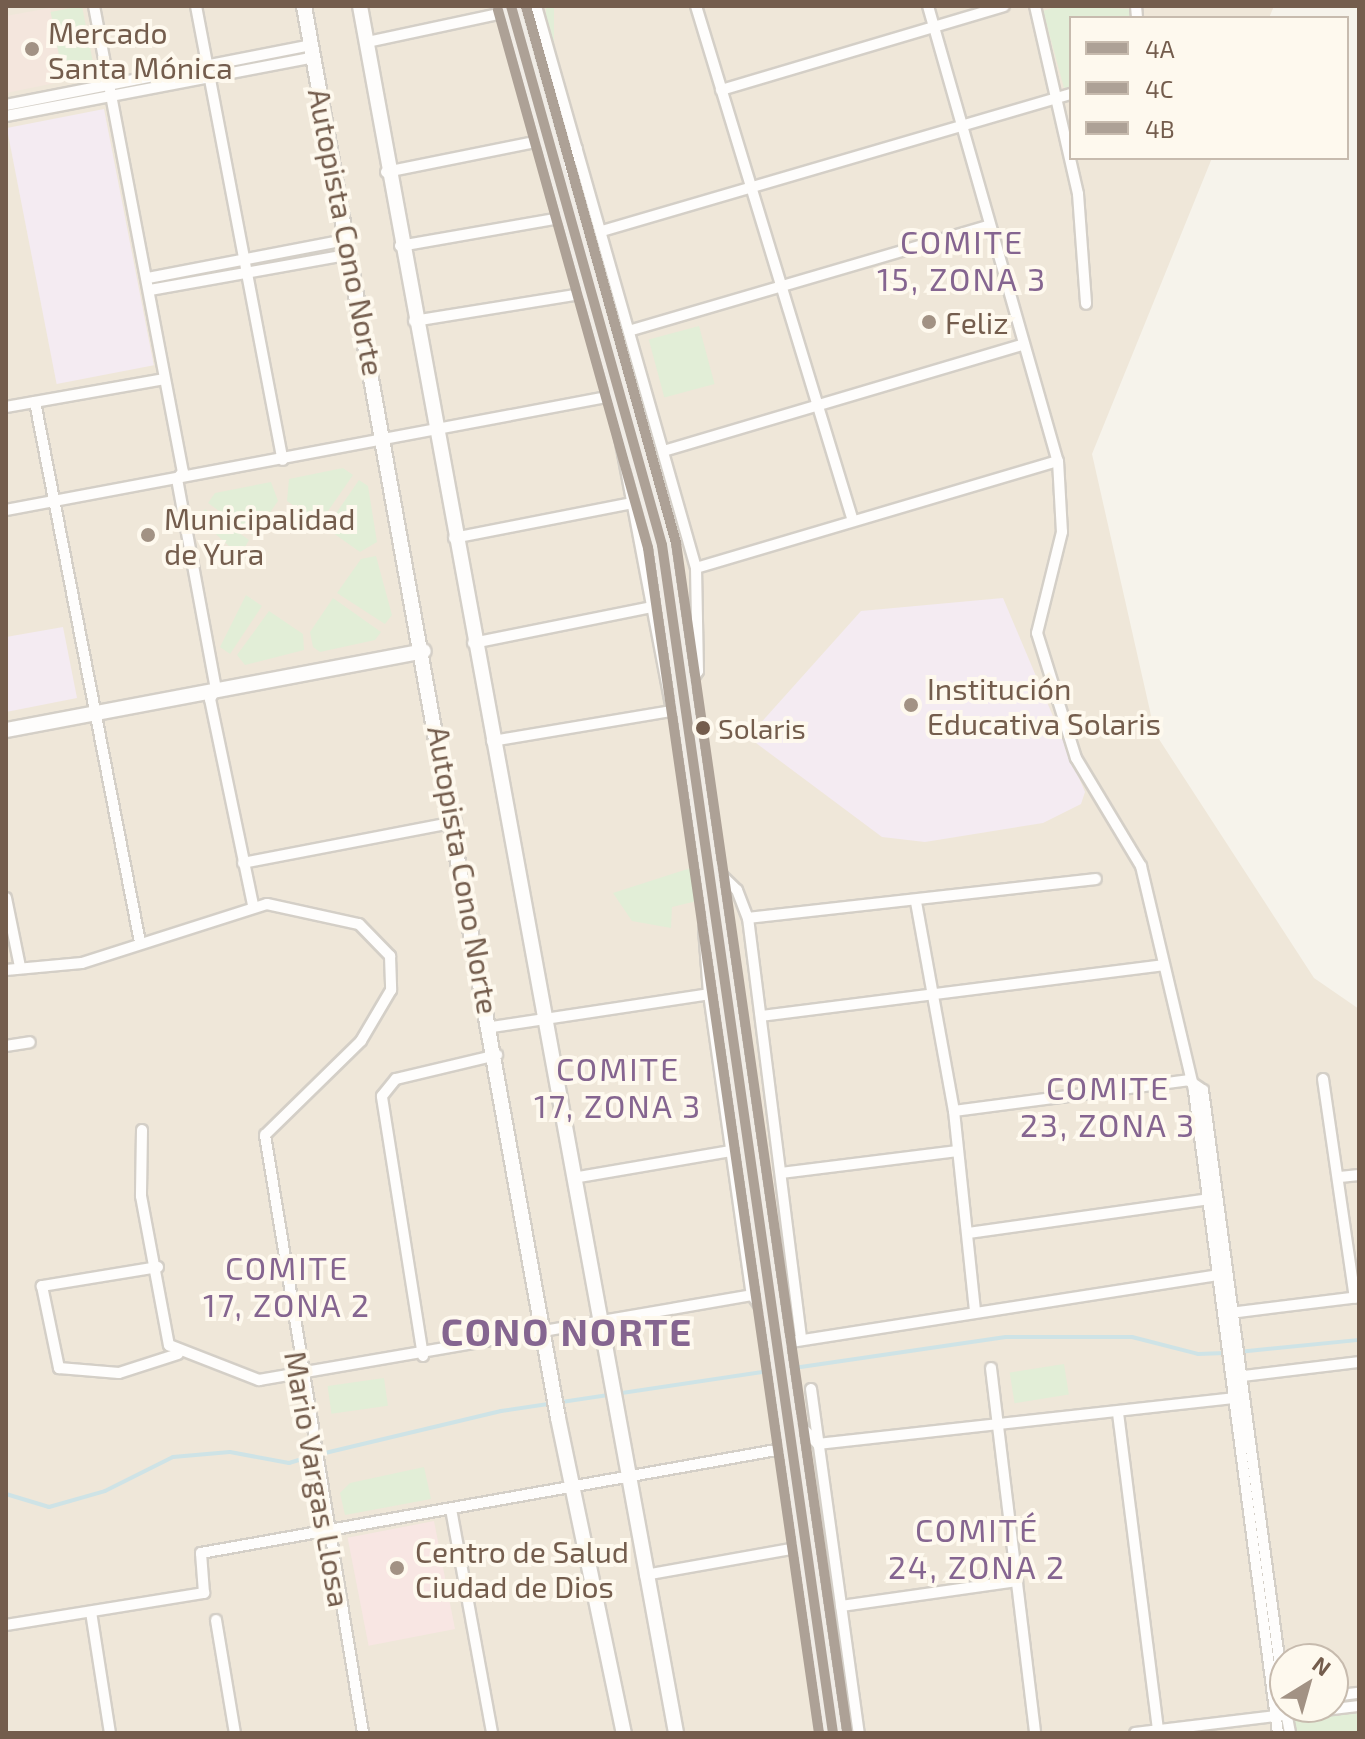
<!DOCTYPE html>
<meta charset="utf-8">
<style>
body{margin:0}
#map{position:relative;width:1365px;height:1739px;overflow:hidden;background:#f6f3eb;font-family:"Exo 2",sans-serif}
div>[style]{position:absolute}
.residential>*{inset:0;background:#efe7d9}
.commercial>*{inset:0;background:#f4e6dd}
.education>*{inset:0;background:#f4ebf2;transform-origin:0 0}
.medical>*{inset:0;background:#f8e6e3;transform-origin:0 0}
.green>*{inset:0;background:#e2eed7;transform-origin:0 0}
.stream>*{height:4px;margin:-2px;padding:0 2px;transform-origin:2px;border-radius:2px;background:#cee3e6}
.roads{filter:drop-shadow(2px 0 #d4cfc7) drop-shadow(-2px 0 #d4cfc7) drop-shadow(0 2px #d4cfc7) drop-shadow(0 -2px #d4cfc7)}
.minor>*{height:10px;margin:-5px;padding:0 5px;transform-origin:5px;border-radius:5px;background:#fefdfc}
.tertiary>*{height:14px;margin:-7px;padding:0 7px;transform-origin:7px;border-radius:7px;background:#fefdfc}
.secondary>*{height:14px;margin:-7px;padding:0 7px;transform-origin:7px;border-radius:7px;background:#fefdfc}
.trunk>*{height:18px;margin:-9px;padding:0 9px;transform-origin:9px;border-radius:9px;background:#f0ece6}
.bus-1>*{height:10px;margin:-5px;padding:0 5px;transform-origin:5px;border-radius:5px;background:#ada196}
.bus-2>*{height:10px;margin:-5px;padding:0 5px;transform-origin:5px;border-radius:5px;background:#ada196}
.bus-3>*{height:10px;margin:-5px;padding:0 5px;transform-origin:5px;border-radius:5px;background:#ada196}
.dots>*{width:22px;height:22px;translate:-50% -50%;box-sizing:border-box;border:4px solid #fef9ee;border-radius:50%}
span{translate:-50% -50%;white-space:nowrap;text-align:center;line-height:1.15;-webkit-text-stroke:8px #fef9ee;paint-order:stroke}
.bus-label{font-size:28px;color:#745d4d}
.left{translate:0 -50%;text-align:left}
.poi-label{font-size:30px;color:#745d4d}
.street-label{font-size:30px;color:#745d4d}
.neighbourhood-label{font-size:32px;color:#856590;letter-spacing:2px}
.district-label{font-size:38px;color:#856590;font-weight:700;letter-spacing:2px}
.frame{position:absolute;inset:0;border:8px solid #745d4d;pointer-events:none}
.legend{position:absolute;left:1069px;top:16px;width:280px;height:144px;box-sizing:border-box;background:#fef9ee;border:2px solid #c7bbae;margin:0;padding:10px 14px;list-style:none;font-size:24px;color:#745d4d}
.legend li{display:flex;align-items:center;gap:16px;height:40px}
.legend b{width:40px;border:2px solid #c7bbae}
.north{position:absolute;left:1269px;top:1643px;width:80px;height:80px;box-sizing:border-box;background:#fef9ee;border:2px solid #c7bbae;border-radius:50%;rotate:37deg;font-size:22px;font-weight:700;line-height:32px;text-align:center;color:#745d4d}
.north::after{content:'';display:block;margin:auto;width:28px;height:36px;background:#a29284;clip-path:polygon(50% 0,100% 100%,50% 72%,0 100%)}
</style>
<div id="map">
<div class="residential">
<i style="clip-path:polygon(evenodd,6px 6px,1274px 6px,1269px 18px,1071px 18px,1071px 158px,1212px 158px,1092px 454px,1155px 733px,1314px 978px,1359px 1009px,1359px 1733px,6px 1733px,6px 6px,1285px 1659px,1333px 1659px,1333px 1707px,1285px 1707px,1285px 1659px)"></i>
</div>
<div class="commercial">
<i style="clip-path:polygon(50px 8px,65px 81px,6px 93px,6px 16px)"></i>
</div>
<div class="education">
<i style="left:104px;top:109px;width:261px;height:99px;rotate:79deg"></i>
<i style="clip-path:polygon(1003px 598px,1085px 792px,1081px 804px,1043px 823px,925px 842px,882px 837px,748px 737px,861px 611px)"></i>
<i style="clip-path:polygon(63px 627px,77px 698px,6px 712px,6px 637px)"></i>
</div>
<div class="medical">
<i style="left:434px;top:1521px;width:110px;height:88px;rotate:79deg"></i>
</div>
<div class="green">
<i style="left:82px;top:6px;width:70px;height:32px;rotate:79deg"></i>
<i style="left:546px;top:6px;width:8px;height:88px"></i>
<i style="clip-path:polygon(1058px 6px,1132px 9px,1132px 18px,1071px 18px,1071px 87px,1064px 88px,1043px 11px)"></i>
<i style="left:699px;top:326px;width:60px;height:52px;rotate:75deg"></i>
<i style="clip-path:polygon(343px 468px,353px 475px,319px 524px,287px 501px,289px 479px)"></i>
<i style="clip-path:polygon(359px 480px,368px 486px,377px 542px,360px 552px,326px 528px)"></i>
<i style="clip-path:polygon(271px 482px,278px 501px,254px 536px,208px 503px,215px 493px)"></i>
<i style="clip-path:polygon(205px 509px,249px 540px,240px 556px,198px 518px)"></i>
<i style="clip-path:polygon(376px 556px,392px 615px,385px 624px,337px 593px,361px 559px)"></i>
<i style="clip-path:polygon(246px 595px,262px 606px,230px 654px,220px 647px)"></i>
<i style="clip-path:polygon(333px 598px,381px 632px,375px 640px,320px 652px,313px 647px,310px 632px)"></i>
<i style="clip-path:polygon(269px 611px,303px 634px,304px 650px,245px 665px,237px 655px)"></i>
<i style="clip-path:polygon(703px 864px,705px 899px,672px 907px,671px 928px,632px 921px,613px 893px)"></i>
<i style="left:1064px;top:1364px;width:31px;height:55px;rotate:81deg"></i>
<i style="left:384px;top:1378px;width:28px;height:57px;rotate:82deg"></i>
<i style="clip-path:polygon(424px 1467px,431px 1499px,345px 1515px,340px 1493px,350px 1483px)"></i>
<i style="clip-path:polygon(1359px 1712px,1359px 1733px,1296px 1733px,1294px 1721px)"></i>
</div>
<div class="stream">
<i style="left:1238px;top:1352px;width:122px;rotate:-5.7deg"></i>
<i style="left:787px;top:1369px;width:221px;rotate:-8.3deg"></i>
<i style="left:1006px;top:1337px;width:126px"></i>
<i style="left:1132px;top:1337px;width:68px;rotate:14.4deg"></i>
<i style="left:1198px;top:1354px;width:27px;rotate:-2deg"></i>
<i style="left:325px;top:1453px;width:181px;rotate:-13.4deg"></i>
<i style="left:501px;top:1411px;width:276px;rotate:-8.5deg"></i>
<i style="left:6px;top:1494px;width:45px;rotate:16.8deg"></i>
<i style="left:49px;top:1507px;width:58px;rotate:-15.9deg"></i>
<i style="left:105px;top:1491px;width:76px;rotate:-26.6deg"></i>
<i style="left:173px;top:1457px;width:57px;rotate:-5deg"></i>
<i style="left:230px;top:1452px;width:60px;rotate:10.6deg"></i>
<i style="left:289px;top:1463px;width:17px;rotate:-17deg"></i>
</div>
<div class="roads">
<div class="minor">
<i style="left:94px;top:6px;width:474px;rotate:79.2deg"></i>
<i style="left:183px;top:472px;width:9px;rotate:131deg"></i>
<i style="left:177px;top:479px;width:214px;rotate:79.5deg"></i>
<i style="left:216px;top:689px;width:12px;rotate:121deg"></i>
<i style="left:210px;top:699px;width:210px;rotate:78.2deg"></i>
<i style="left:196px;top:6px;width:462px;rotate:79.2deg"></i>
<i style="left:536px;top:6px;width:584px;rotate:74.11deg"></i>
<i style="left:696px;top:568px;width:103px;rotate:88.9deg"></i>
<i style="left:698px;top:671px;width:48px;rotate:123deg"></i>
<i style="left:696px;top:6px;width:538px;rotate:73.05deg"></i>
<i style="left:928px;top:6px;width:473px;rotate:74.1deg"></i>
<i style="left:1058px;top:461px;width:71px;rotate:86.8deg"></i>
<i style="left:1062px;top:532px;width:104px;rotate:103.9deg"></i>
<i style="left:1037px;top:633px;width:131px;rotate:72.7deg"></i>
<i style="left:1076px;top:758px;width:126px;rotate:59deg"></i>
<i style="left:1141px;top:866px;width:231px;rotate:76.7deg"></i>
<i style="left:1194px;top:1091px;width:647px;rotate:82.55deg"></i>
<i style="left:1035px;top:6px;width:193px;rotate:77.1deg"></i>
<i style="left:1078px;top:194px;width:110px;rotate:85.8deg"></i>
<i style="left:1136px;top:6px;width:12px;rotate:85deg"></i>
<i style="left:367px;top:42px;width:149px;rotate:-12deg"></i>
<i style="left:721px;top:90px;width:295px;rotate:-16.5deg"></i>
<i style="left:6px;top:105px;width:312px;rotate:-11.1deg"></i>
<i style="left:6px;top:116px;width:314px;rotate:-10.8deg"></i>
<i style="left:386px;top:172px;width:167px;rotate:-11.4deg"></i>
<i style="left:562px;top:180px;width:35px;rotate:-65deg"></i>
<i style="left:602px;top:231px;width:489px;rotate:-16.3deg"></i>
<i style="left:400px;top:246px;width:175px;rotate:-9.9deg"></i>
<i style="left:148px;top:278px;width:201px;rotate:-10.9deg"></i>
<i style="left:150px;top:290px;width:200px;rotate:-10.1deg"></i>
<i style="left:414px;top:321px;width:182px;rotate:-9.2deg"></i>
<i style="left:632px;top:330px;width:373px;rotate:-16.3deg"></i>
<i style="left:613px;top:401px;width:316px;rotate:79.2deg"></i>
<i style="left:35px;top:402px;width:550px;rotate:79deg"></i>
<i style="left:6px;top:407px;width:161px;rotate:-10deg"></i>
<i style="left:667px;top:450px;width:372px;rotate:-16.5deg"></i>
<i style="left:6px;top:510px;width:628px;rotate:-10.65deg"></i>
<i style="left:454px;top:538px;width:182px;rotate:-11.1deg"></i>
<i style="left:696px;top:568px;width:377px;rotate:-16.5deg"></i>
<i style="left:473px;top:643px;width:187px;rotate:-11.4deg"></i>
<i style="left:492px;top:741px;width:182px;rotate:-9.5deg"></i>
<i style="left:243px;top:863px;width:217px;rotate:-10.9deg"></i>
<i style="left:711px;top:865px;width:36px;rotate:44deg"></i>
<i style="left:737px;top:890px;width:30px;rotate:69deg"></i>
<i style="left:748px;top:918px;width:420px;rotate:82.8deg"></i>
<i style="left:6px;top:898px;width:70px;rotate:78.5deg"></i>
<i style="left:916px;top:902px;width:212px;rotate:79.7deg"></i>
<i style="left:954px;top:1111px;width:202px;rotate:84deg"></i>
<i style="left:714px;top:916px;width:16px;rotate:128deg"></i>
<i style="left:704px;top:929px;width:65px;rotate:85.6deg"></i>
<i style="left:709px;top:994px;width:304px;rotate:81.9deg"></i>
<i style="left:752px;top:1295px;width:31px;rotate:54deg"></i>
<i style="left:748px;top:918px;width:350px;rotate:-6.4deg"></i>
<i style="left:6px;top:970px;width:76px;rotate:-5.3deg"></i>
<i style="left:82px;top:963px;width:194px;rotate:-17.7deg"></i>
<i style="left:267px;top:904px;width:94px;rotate:12.3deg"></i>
<i style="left:359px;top:924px;width:45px;rotate:45.9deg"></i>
<i style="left:390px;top:956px;width:34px;rotate:88deg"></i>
<i style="left:391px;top:990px;width:59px;rotate:120.5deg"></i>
<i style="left:361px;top:1041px;width:134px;rotate:135.6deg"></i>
<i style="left:265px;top:1135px;width:606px;rotate:80.69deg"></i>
<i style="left:761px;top:1016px;width:404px;rotate:-7.2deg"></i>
<i style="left:492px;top:1027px;width:219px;rotate:-8.6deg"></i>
<i style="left:6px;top:1046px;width:24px;rotate:-9deg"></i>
<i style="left:1323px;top:1079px;width:221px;rotate:81.7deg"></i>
<i style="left:954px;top:1111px;width:236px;rotate:-7.5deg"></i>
<i style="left:1188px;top:1080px;width:18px;rotate:34deg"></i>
<i style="left:1203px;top:1090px;width:619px;rotate:82.39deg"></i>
<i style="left:142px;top:1130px;width:66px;rotate:90.9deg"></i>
<i style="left:141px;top:1196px;width:152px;rotate:79.4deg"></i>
<i style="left:169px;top:1345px;width:97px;rotate:21.3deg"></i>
<i style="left:259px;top:1380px;width:500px;rotate:-9.78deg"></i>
<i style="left:781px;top:1173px;width:178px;rotate:-7.1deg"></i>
<i style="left:1340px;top:1177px;width:19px;rotate:-6deg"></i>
<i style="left:573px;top:1178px;width:160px;rotate:-9.7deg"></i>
<i style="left:968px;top:1233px;width:250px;rotate:-8deg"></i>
<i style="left:158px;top:1267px;width:118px;rotate:170.7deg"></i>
<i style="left:42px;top:1286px;width:84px;rotate:78.3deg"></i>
<i style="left:59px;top:1368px;width:60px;rotate:4.8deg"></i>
<i style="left:119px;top:1373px;width:62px;rotate:-17.9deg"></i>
<i style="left:1230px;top:1313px;width:130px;rotate:-7.1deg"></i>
<i style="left:778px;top:1344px;width:445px;rotate:-8.9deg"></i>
<i style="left:423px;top:1356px;width:263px;rotate:-99deg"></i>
<i style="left:382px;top:1096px;width:22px;rotate:-51deg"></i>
<i style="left:396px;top:1079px;width:104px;rotate:-13.4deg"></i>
<i style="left:991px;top:1368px;width:368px;rotate:83.1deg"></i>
<i style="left:1243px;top:1376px;width:117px;rotate:-6.9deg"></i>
<i style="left:811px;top:1389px;width:347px;rotate:82.1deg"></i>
<i style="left:1118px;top:1413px;width:320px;rotate:82.8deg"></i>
<i style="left:789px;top:1414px;width:42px;rotate:46deg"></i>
<i style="left:818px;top:1444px;width:422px;rotate:-6.3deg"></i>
<i style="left:451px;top:1509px;width:228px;rotate:79.6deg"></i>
<i style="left:645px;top:1575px;width:166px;rotate:-10.1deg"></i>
<i style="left:841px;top:1606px;width:178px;rotate:-8.1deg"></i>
<i style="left:91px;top:1612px;width:122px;rotate:81.1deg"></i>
<i style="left:216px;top:1620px;width:115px;rotate:80.5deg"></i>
<i style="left:6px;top:1625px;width:201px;rotate:-9.2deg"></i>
<i style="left:204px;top:1593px;width:40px;rotate:-94.3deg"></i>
<i style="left:201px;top:1553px;width:601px;rotate:-10.15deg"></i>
<i style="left:1333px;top:1696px;width:26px;rotate:-7deg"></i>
<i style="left:1285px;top:1707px;width:26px;rotate:79deg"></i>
<i style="left:1135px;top:1733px;width:226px;rotate:-6.9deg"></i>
</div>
<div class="tertiary">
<i style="left:6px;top:730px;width:425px;rotate:-10.7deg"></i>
</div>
<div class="secondary">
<i style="left:304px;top:6px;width:1435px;rotate:79.8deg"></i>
<i style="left:558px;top:1418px;width:322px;rotate:78.2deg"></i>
<i style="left:360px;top:6px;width:1756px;rotate:79.63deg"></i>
</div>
<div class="trunk">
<i style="left:511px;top:6px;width:560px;rotate:74.35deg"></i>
<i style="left:662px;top:545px;width:1200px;rotate:81.81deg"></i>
</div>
</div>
<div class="bus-1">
<i style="left:511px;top:6px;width:560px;rotate:74.35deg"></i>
<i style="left:662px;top:545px;width:1200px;rotate:81.81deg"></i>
</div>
<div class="bus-2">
<i style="left:498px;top:10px;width:559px;rotate:74.42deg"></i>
<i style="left:648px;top:548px;width:1197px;rotate:81.79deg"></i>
</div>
<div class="bus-3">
<i style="left:526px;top:6px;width:558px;rotate:74.39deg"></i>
<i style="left:676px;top:543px;width:1200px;rotate:81.81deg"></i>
</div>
<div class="dots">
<i style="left:32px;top:49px;background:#a29284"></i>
<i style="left:929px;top:322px;background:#a29284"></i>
<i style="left:148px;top:535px;background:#a29284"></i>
<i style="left:911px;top:705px;background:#a29284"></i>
<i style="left:703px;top:728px;background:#745d4d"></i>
<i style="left:397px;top:1568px;background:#a29284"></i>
</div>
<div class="bus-label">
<span class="left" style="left:718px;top:728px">Solaris</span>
</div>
<div class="poi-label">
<span class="left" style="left:48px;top:49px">Mercado<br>Santa Mónica</span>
<span class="left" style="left:945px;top:322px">Feliz</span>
<span class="left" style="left:164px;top:535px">Municipalidad<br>de Yura</span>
<span class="left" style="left:927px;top:705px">Institución<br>Educativa Solaris</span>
<span class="left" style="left:415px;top:1568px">Centro de Salud<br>Ciudad de Dios</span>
</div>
<div class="street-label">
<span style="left:347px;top:232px;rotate:79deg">Autopista Cono Norte</span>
<span style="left:464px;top:870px;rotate:80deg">Autopista Cono Norte</span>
<span style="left:318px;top:1479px;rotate:80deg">Mario Vargas Llosa</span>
</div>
<div class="neighbourhood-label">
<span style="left:962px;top:260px">COMITE<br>15, ZONA 3</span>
<span style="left:618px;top:1087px">COMITE<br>17, ZONA 3</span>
<span style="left:1108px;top:1106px">COMITE<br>23, ZONA 3</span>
<span style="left:287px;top:1286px">COMITE<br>17, ZONA 2</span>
<span style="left:977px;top:1548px">COMITÉ<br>24, ZONA 2</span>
</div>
<div class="district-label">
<span style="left:567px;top:1332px">CONO NORTE</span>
</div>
<div class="frame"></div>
<ul class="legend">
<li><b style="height:10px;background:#ada196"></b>4A</li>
<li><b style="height:10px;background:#ada196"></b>4C</li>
<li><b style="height:10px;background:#ada196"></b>4B</li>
</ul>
<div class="north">N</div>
</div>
